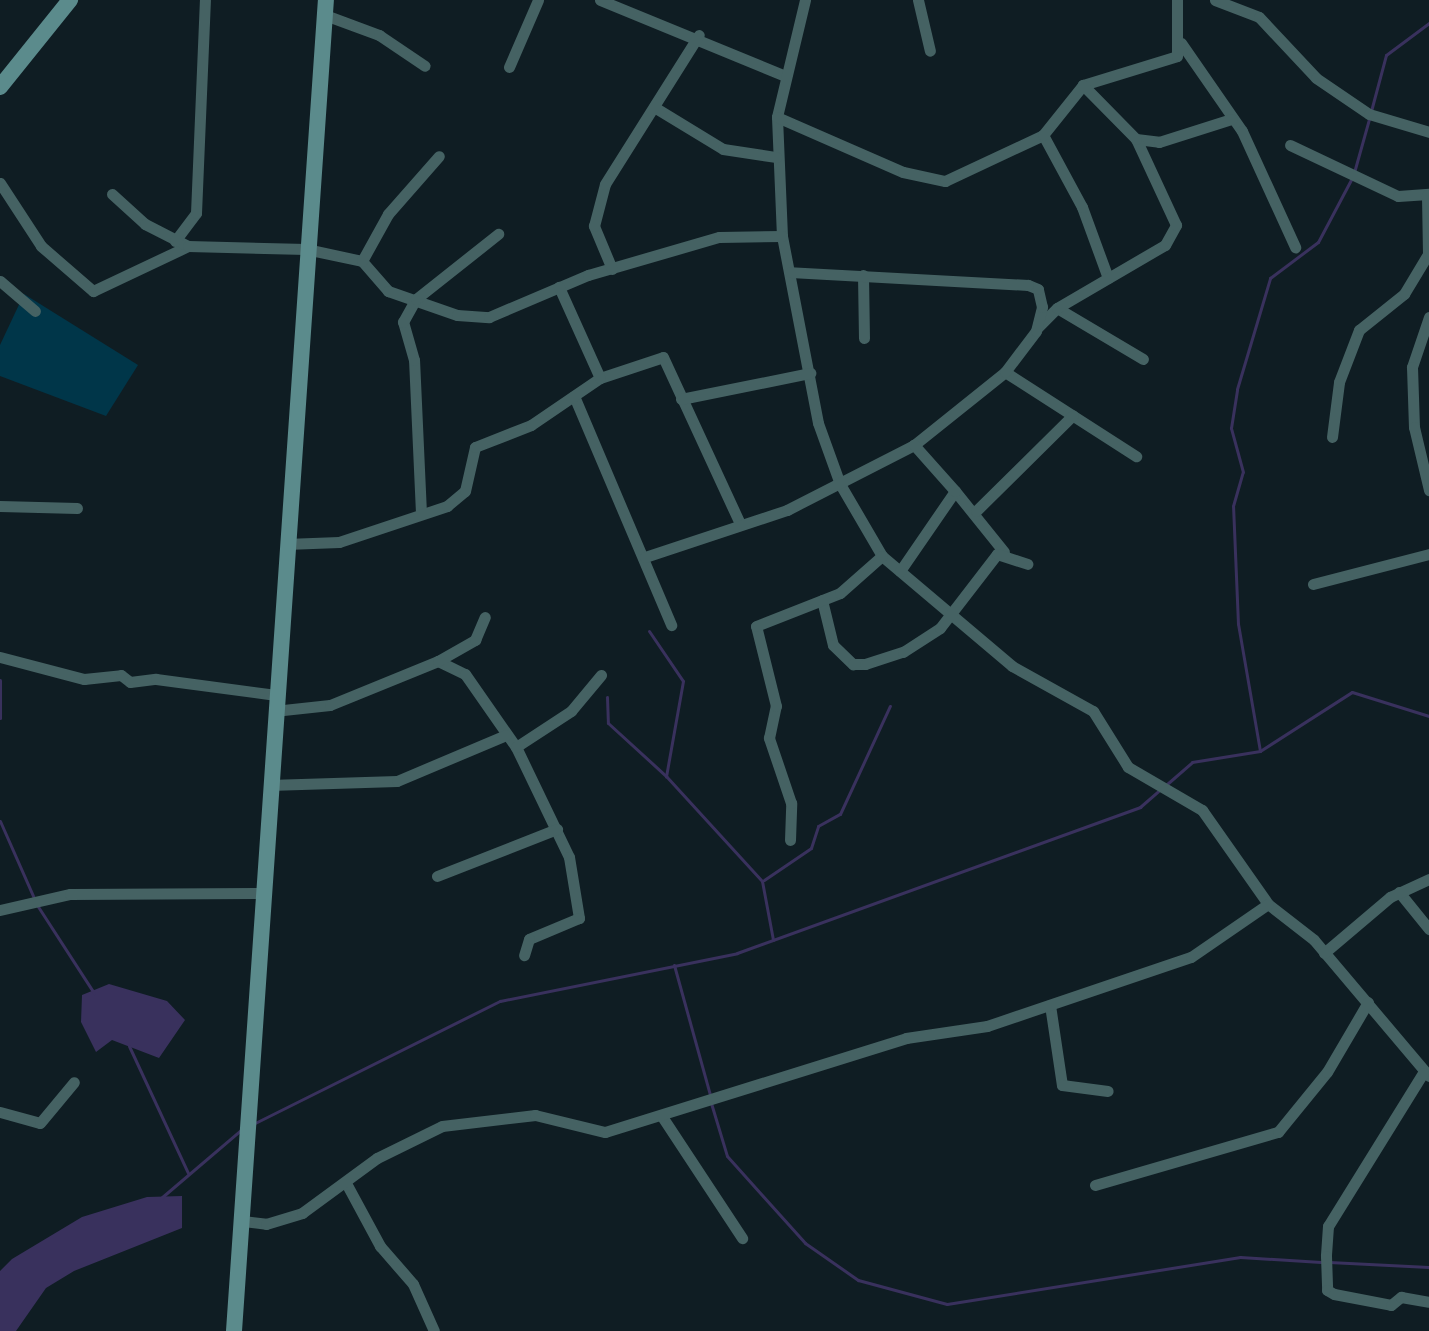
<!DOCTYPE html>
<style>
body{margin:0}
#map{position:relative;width:1429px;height:1331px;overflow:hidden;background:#0f1d23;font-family:Jost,sans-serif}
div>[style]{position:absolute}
.green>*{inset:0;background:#003649}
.water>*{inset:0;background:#39315d}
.stream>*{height:3px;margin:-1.5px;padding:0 1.5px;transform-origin:1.5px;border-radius:1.5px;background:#39315d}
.street>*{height:11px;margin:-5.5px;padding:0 5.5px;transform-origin:5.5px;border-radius:5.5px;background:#456263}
.secondary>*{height:16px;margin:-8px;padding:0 8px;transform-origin:8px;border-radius:8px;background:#5b8b8c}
span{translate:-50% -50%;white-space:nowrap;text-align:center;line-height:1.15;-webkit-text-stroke:7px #030609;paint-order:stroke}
</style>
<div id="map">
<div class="green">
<i style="clip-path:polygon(24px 294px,138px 365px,106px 416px,0 376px,0 345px)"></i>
</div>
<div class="water">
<i style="clip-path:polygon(109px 984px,167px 1001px,185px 1020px,159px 1058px,112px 1040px,96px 1052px,81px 1022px,82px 995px)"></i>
<i style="clip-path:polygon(182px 1196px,182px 1228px,74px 1271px,46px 1288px,16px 1331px,0 1331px,0 1271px,12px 1259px,82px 1217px,147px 1197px)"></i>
</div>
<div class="stream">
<i style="left:1371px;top:111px;width:58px;rotate:-75deg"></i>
<i style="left:1386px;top:55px;width:54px;rotate:-36.7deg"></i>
<i style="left:649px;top:631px;width:60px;rotate:55.8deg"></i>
<i style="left:683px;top:681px;width:97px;rotate:100.1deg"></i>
<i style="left:666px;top:776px;width:142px;rotate:47.6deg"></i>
<i style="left:762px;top:881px;width:60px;rotate:79.4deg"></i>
<i style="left:0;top:680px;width:38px;rotate:90deg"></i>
<i style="left:607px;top:697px;width:26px;rotate:88deg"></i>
<i style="left:608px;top:723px;width:79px;rotate:42.4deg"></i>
<i style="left:1260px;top:751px;width:129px;rotate:-99.8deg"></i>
<i style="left:1238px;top:624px;width:118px;rotate:-92.4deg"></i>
<i style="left:1233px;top:506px;width:35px;rotate:-74deg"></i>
<i style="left:1243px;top:472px;width:46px;rotate:-105.3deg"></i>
<i style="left:1231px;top:428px;width:39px;rotate:-81deg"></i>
<i style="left:1237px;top:389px;width:116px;rotate:-73.4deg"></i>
<i style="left:1270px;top:278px;width:60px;rotate:-36.9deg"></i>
<i style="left:1318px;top:242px;width:75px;rotate:-62.1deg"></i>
<i style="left:1353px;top:176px;width:59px;rotate:-74.3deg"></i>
<i style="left:1167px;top:784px;width:33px;rotate:-41deg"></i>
<i style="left:1192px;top:762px;width:69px;rotate:-9.2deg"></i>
<i style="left:1260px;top:751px;width:109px;rotate:-32.7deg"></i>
<i style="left:1352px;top:692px;width:81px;rotate:17.3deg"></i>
<i style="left:0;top:821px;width:84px;rotate:66.2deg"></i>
<i style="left:764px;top:880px;width:57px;rotate:-34.2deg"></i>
<i style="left:811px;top:848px;width:23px;rotate:-72deg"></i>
<i style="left:818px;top:826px;width:25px;rotate:-29deg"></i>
<i style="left:840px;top:814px;width:119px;rotate:-65.2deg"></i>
<i style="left:37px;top:905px;width:105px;rotate:57.1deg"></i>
<i style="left:674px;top:965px;width:135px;rotate:74.5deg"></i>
<i style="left:129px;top:1046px;width:140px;rotate:65.1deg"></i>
<i style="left:711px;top:1103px;width:55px;rotate:73.2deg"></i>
<i style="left:727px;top:1156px;width:117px;rotate:48.1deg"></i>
<i style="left:805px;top:1243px;width:65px;rotate:34.9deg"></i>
<i style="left:858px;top:1280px;width:92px;rotate:15.1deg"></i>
<i style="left:947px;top:1304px;width:297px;rotate:-9.1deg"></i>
<i style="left:1240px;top:1257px;width:81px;rotate:3.5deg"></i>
<i style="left:255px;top:1123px;width:274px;rotate:-26.5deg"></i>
<i style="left:500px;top:1001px;width:242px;rotate:-11.4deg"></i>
<i style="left:737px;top:953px;width:429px;rotate:-19.9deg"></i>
<i style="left:1140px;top:807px;width:28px;rotate:-41deg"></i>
<i style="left:161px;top:1198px;width:105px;rotate:-40.4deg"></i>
<i style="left:1329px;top:1262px;width:100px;rotate:2.9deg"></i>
</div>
<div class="street">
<i style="left:600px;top:0;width:200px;rotate:22.3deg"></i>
<i style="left:805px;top:0;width:120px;rotate:103.5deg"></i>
<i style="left:777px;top:117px;width:119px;rotate:87.6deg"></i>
<i style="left:782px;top:236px;width:190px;rotate:79.1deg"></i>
<i style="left:818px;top:423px;width:65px;rotate:70.2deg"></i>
<i style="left:840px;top:484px;width:83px;rotate:59.7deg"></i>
<i style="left:882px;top:556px;width:170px;rotate:40.2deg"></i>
<i style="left:1012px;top:666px;width:93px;rotate:29.1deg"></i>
<i style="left:1093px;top:711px;width:66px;rotate:58deg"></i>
<i style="left:1128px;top:767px;width:86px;rotate:30.2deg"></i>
<i style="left:1202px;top:810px;width:115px;rotate:54.9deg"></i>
<i style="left:1268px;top:904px;width:58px;rotate:38deg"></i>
<i style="left:1314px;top:940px;width:178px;rotate:49.8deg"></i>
<i style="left:918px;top:0;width:52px;rotate:76.8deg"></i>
<i style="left:1215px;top:0;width:47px;rotate:21.1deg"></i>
<i style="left:1259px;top:17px;width:83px;rotate:46.9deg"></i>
<i style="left:1316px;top:78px;width:64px;rotate:34.2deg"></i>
<i style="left:1369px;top:114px;width:63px;rotate:16.7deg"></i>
<i style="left:325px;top:15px;width:58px;rotate:20.3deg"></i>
<i style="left:379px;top:35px;width:55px;rotate:34deg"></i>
<i style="left:1181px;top:43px;width:107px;rotate:55.3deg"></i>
<i style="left:1242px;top:131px;width:128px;rotate:65.4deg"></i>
<i style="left:509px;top:67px;width:73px;rotate:-66.6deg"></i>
<i style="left:654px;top:107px;width:81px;rotate:31.3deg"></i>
<i style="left:723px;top:149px;width:54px;rotate:8.6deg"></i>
<i style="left:777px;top:117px;width:137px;rotate:23.6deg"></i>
<i style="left:903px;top:172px;width:43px;rotate:12.1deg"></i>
<i style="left:945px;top:181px;width:108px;rotate:-25.1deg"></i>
<i style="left:1136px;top:139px;width:23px;rotate:7deg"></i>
<i style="left:1159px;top:142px;width:76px;rotate:-17.7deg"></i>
<i style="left:1290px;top:145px;width:119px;rotate:25.3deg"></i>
<i style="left:1398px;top:196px;width:31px;rotate:-4deg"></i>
<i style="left:0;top:183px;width:75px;rotate:56.9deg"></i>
<i style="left:41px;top:246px;width:69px;rotate:40.9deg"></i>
<i style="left:93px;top:291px;width:105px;rotate:-25.3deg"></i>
<i style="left:112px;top:194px;width:45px;rotate:42.3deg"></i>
<i style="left:145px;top:224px;width:48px;rotate:27.1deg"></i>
<i style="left:188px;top:246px;width:118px;rotate:1.5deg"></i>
<i style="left:306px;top:249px;width:57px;rotate:12.1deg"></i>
<i style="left:362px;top:261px;width:40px;rotate:49deg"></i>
<i style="left:388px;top:291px;width:73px;rotate:19.2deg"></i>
<i style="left:457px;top:315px;width:32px;rotate:4deg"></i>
<i style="left:489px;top:317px;width:108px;rotate:-23deg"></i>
<i style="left:588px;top:275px;width:136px;rotate:-16.2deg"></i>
<i style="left:719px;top:237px;width:63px;rotate:-0.9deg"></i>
<i style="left:175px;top:241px;width:35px;rotate:-53deg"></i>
<i style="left:196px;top:213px;width:213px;rotate:-87.6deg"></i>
<i style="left:362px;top:261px;width:54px;rotate:-61deg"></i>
<i style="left:388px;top:214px;width:77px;rotate:-48.7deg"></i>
<i style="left:612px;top:269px;width:47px;rotate:-112.7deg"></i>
<i style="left:594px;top:226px;width:43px;rotate:-75.3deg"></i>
<i style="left:605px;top:184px;width:176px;rotate:-57.8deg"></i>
<i style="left:863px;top:275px;width:63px;rotate:89.1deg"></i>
<i style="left:1108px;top:278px;width:76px;rotate:-110.1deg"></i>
<i style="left:1082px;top:207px;width:82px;rotate:-118.4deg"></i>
<i style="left:1043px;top:135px;width:64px;rotate:-51.3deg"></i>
<i style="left:1083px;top:85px;width:98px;rotate:-17.1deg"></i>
<i style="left:1177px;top:56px;width:56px;rotate:-90deg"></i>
<i style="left:0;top:281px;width:46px;rotate:40.6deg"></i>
<i style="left:1057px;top:308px;width:100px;rotate:30.7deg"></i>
<i style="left:1429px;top:317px;width:53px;rotate:108.8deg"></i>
<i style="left:1412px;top:367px;width:60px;rotate:88.1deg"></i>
<i style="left:1414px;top:427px;width:65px;rotate:76.6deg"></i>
<i style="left:1038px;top:327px;width:27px;rotate:-45deg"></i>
<i style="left:1057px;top:308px;width:125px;rotate:-30.3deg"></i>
<i style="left:1165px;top:245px;width:23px;rotate:-61deg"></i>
<i style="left:1176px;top:225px;width:95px;rotate:-114.9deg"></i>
<i style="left:1136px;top:139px;width:76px;rotate:-134.5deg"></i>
<i style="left:1005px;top:372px;width:156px;rotate:32.7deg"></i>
<i style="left:600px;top:378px;width:66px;rotate:-18.4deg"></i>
<i style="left:663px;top:357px;width:184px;rotate:65.2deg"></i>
<i style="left:574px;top:396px;width:249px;rotate:67deg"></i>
<i style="left:681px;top:399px;width:132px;rotate:-11.4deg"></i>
<i style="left:1332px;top:437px;width:55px;rotate:-82.7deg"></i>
<i style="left:1339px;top:382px;width:56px;rotate:-69deg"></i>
<i style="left:1359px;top:330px;width:58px;rotate:-38.7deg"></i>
<i style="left:1404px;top:294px;width:47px;rotate:-59deg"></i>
<i style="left:1428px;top:254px;width:59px;rotate:-91deg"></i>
<i style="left:955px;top:491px;width:78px;rotate:51.2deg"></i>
<i style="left:0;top:506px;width:77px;rotate:1.5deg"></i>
<i style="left:976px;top:511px;width:136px;rotate:-44.7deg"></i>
<i style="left:421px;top:513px;width:153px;rotate:-92.6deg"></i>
<i style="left:414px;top:360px;width:40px;rotate:-106deg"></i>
<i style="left:403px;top:322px;width:26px;rotate:-61deg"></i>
<i style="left:416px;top:299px;width:105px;rotate:-38.4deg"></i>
<i style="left:286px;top:544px;width:53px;rotate:-2.2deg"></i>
<i style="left:339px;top:542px;width:114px;rotate:-18.4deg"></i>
<i style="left:447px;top:506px;width:23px;rotate:-40deg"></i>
<i style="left:465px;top:491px;width:45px;rotate:-77.2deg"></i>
<i style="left:475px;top:447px;width:60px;rotate:-21.4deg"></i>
<i style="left:531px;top:425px;width:83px;rotate:-34.3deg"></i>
<i style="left:600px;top:378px;width:100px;rotate:-114.3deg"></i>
<i style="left:645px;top:557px;width:150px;rotate:-18.3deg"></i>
<i style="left:787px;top:510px;width:143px;rotate:-27.1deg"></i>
<i style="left:914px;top:445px;width:117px;rotate:-38.7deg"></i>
<i style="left:1005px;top:372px;width:51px;rotate:-52.9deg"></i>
<i style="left:1036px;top:331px;width:25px;rotate:-76deg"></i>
<i style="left:1042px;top:307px;width:18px;rotate:-103deg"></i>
<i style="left:1038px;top:289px;width:11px;rotate:-158deg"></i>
<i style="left:1028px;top:285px;width:238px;rotate:-176.9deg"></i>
<i style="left:900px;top:571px;width:97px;rotate:-55.5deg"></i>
<i style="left:955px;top:491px;width:62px;rotate:-131.7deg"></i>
<i style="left:1313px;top:584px;width:120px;rotate:-14.5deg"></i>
<i style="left:822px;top:600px;width:46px;rotate:76.3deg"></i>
<i style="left:833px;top:645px;width:28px;rotate:44deg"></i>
<i style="left:853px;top:664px;width:12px"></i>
<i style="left:865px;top:664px;width:40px;rotate:-18deg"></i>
<i style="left:903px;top:652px;width:44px;rotate:-33deg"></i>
<i style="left:940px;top:628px;width:93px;rotate:-52.4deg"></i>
<i style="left:997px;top:554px;width:32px;rotate:18deg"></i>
<i style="left:0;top:657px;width:87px;rotate:14.7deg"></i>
<i style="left:84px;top:679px;width:37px;rotate:-6deg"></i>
<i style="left:121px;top:675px;width:11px;rotate:38deg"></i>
<i style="left:130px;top:682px;width:26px;rotate:-7deg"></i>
<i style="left:156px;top:679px;width:121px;rotate:7.6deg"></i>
<i style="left:438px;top:661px;width:30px;rotate:26deg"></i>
<i style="left:465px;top:674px;width:89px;rotate:55.1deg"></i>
<i style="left:516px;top:747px;width:122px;rotate:64.3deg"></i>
<i style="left:569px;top:857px;width:62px;rotate:80.7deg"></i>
<i style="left:579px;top:918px;width:54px;rotate:157.2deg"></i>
<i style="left:529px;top:939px;width:17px;rotate:107deg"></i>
<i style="left:274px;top:711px;width:56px;rotate:-6.1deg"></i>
<i style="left:330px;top:705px;width:117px;rotate:-22.2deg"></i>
<i style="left:438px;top:661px;width:43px;rotate:-29.6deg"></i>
<i style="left:475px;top:640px;width:25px;rotate:-67deg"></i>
<i style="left:516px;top:747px;width:66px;rotate:-33.2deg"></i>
<i style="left:571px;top:711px;width:47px;rotate:-50.2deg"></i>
<i style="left:269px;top:785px;width:128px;rotate:-1.8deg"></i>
<i style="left:397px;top:781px;width:118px;rotate:-22.9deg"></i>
<i style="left:790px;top:840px;width:37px;rotate:-88deg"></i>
<i style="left:791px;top:803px;width:69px;rotate:-108.7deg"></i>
<i style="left:769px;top:738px;width:33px;rotate:-78deg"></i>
<i style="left:776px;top:706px;width:82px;rotate:-104deg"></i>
<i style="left:756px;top:626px;width:90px;rotate:-21.4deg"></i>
<i style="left:840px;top:593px;width:56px;rotate:-41.4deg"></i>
<i style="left:437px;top:876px;width:129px;rotate:-21.4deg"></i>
<i style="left:1399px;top:892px;width:48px;rotate:51deg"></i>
<i style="left:0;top:910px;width:72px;rotate:-12.9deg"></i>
<i style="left:70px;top:894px;width:194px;rotate:-0.3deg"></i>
<i style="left:1324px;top:953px;width:87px;rotate:-40.3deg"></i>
<i style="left:1390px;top:897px;width:43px;rotate:-24.8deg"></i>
<i style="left:1050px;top:1005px;width:81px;rotate:81.5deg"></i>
<i style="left:1062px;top:1085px;width:46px;rotate:7.4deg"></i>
<i style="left:1423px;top:1073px;width:180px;rotate:121.8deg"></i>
<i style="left:1328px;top:1226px;width:30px;rotate:94deg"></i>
<i style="left:1326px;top:1256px;width:34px;rotate:88deg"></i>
<i style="left:1327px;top:1290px;width:8px;rotate:30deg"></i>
<i style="left:1334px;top:1294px;width:58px;rotate:10.9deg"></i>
<i style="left:1391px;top:1305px;width:13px;rotate:-39deg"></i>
<i style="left:1401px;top:1297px;width:28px;rotate:10deg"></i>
<i style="left:0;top:1112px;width:41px;rotate:15.4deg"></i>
<i style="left:40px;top:1123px;width:53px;rotate:-50.3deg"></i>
<i style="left:663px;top:1118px;width:144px;rotate:56.6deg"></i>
<i style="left:346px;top:1183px;width:72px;rotate:61.6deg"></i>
<i style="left:380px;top:1246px;width:50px;rotate:49deg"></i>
<i style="left:413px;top:1284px;width:51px;rotate:65.9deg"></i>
<i style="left:1095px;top:1185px;width:191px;rotate:-16.2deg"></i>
<i style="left:1278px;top:1132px;width:77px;rotate:-50.8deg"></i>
<i style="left:1327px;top:1072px;width:81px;rotate:-59.6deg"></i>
<i style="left:243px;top:1221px;width:23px;rotate:7deg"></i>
<i style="left:266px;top:1224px;width:38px;rotate:-17deg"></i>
<i style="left:302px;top:1213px;width:93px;rotate:-36.3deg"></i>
<i style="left:377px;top:1158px;width:72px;rotate:-26.2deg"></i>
<i style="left:442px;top:1126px;width:94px;rotate:-6.7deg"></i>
<i style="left:535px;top:1115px;width:72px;rotate:13.7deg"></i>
<i style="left:605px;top:1132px;width:315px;rotate:-17.3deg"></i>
<i style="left:906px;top:1038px;width:82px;rotate:-8.4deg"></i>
<i style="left:987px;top:1026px;width:215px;rotate:-18.7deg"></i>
<i style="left:1191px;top:957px;width:93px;rotate:-34.5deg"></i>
</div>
<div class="secondary">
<i style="left:0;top:87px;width:112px;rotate:-51.2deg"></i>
<i style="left:234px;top:1331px;width:1334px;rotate:-86.05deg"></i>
</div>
</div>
